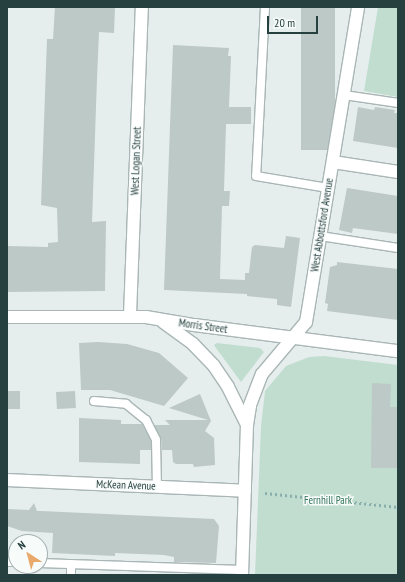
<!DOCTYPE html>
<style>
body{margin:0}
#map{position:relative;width:405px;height:582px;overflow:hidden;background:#e6eeed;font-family:"PT Sans Narrow",sans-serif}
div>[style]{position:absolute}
.green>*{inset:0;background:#c1ddd0}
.building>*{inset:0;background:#bcc9c6;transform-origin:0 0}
.path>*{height:2.5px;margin-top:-1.25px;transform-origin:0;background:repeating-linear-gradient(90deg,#89afad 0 2px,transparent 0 5px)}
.roads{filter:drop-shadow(1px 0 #a9b6b5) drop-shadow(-1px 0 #a9b6b5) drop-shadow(0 1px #a9b6b5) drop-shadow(0 -1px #a9b6b5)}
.service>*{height:8px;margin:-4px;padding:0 4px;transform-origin:4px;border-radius:4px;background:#fff}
.minor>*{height:12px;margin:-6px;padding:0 6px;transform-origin:6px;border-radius:6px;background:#fff}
span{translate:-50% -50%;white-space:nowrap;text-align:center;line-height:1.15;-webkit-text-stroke:3px #f7fbfa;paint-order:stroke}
.street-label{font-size:11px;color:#263f3f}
.park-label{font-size:11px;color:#33745c}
.frame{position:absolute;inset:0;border:8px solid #263f3f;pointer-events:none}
.north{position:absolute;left:8px;top:534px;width:40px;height:40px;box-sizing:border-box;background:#f7fbfa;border:1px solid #a3b0af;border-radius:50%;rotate:324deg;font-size:11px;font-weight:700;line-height:16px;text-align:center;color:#263f3f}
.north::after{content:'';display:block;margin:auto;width:14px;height:18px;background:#e9a96a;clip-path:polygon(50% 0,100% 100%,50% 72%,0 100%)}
.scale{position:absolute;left:267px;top:16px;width:51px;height:18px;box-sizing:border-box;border:2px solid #263f3f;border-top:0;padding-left:5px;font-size:12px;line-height:14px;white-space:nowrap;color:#263f3f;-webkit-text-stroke:3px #f7fbfa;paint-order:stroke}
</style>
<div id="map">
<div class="green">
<i style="clip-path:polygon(378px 7px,398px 7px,398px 97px,364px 91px)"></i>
<i style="clip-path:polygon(217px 343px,260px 348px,264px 352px,241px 382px,216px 348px,214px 345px)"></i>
<i style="clip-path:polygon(324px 356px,398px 365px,398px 575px,255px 575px,261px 426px,265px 391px,286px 366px,309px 357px)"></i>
</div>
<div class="building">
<i style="clip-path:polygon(55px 7px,115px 7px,114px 33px,99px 32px,97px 79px,92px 222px,106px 221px,105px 291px,7px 292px,8px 246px,48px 247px,48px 243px,58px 242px,57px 208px,41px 205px,47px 39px,53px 39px)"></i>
<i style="left:301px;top:7px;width:34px;height:143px"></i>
<i style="clip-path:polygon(173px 45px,229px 48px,228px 56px,231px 56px,229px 107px,251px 107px,251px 124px,226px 124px,224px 191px,230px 191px,229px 206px,222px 206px,220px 279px,245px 280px,245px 273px,249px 273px,252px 247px,255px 245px,284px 248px,286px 236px,300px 238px,291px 307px,277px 305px,277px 299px,247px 296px,247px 294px,164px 290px)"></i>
<i style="clip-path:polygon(358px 107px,374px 110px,375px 107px,395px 110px,394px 113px,398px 113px,398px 148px,353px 141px)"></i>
<i style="clip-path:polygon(347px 188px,398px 196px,398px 234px,353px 228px,352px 233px,339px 230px)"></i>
<i style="clip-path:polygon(337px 262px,398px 269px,398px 320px,327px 311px,328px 304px,325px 303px,330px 267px,337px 265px)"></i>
<i style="clip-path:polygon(98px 342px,127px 344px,159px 353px,188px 378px,164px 406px,110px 390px,81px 390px,79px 343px)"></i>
<i style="clip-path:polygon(372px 383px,391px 384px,390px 407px,397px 407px,398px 422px,398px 468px,371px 468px)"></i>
<i style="left:7px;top:391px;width:13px;height:18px"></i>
<i style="left:75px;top:391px;width:17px;height:19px;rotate:87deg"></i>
<i style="clip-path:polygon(200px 394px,211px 421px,205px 431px,214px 438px,215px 465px,194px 467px,193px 464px,176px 464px,173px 462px,172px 450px,162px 450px,161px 438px,154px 425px,170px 425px,165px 420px,208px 420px,169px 408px)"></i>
<i style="clip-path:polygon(79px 418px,121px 420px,121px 424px,142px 424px,151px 441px,151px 450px,140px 450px,140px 464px,79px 462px)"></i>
<i style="clip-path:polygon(34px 503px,37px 511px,41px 511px,214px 519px,219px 526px,216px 563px,174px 562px,174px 557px,164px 555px,115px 553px,115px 556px,52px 553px,53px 533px,22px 531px,7px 526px,7px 509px,29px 510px)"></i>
</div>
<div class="path">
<i style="left:265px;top:493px;width:134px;rotate:6deg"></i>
</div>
<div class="roads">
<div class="service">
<i style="left:265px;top:7px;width:169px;rotate:93deg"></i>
<i style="left:256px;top:176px;width:73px;rotate:9.5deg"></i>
<i style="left:344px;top:95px;width:55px;rotate:8.4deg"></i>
<i style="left:320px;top:236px;width:79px;rotate:8.7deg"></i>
<i style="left:94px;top:401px;width:32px;rotate:5deg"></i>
<i style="left:126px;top:404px;width:26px;rotate:39deg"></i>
<i style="left:146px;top:420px;width:22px;rotate:63deg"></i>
<i style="left:156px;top:440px;width:46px;rotate:88.8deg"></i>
<i style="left:7px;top:562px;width:9px"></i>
<i style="left:40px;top:563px;width:202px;rotate:2deg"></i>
<i style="left:71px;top:564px;width:11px;rotate:90deg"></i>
</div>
<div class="minor">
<i style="left:333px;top:162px;width:66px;rotate:8.7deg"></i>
<i style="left:130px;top:315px;width:308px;rotate:-87.8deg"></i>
<i style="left:7px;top:317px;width:139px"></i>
<i style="left:146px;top:317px;width:49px;rotate:9.5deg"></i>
<i style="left:194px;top:325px;width:206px;rotate:7.3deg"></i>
<i style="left:163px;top:322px;width:37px;rotate:36deg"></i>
<i style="left:193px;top:344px;width:30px;rotate:46deg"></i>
<i style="left:214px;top:366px;width:25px;rotate:56deg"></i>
<i style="left:228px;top:387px;width:42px;rotate:63.4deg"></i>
<i style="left:7px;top:480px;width:238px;rotate:2.6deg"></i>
<i style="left:242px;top:575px;width:150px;rotate:-88.1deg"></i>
<i style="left:247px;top:425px;width:20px;rotate:-81deg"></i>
<i style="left:250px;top:405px;width:33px;rotate:-69deg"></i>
<i style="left:262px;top:374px;width:68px;rotate:-49.8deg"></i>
<i style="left:306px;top:322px;width:319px;rotate:-80.6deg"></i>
</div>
</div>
<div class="street-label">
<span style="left:136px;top:161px;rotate:-88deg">West Logan Street</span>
<span style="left:322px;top:225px;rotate:-81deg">West Abbottsford Avenue</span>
<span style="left:203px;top:326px;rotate:8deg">Morris Street</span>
<span style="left:126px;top:485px;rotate:2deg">McKean Avenue</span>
</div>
<div class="park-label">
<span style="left:328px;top:500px">Fernhill Park</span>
</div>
<div class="frame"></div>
<div class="north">N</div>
<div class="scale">20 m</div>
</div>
